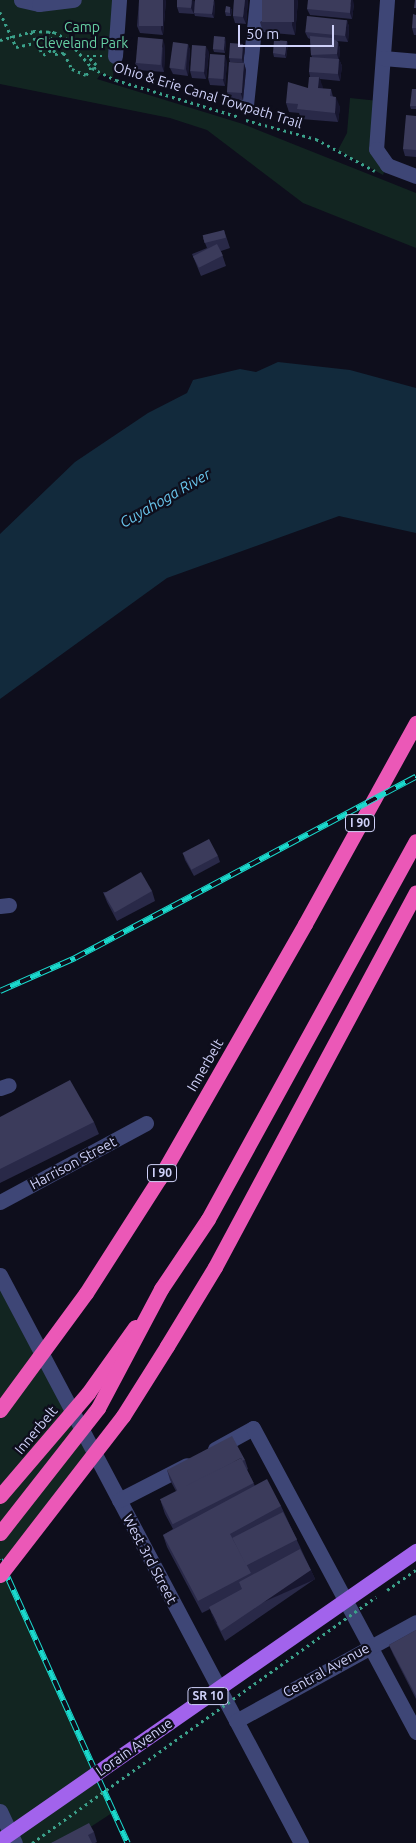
<!DOCTYPE html>
<style>
body{margin:0}
#map{position:relative;width:416px;height:1843px;overflow:hidden;background:#0e0e1c;font-family:Ubuntu,sans-serif}
div>[style]{position:absolute}
.green>*{inset:0;background:#122521}
.water>*{inset:0;background:#122a3c}
.path>*{height:2.5px;margin-top:-1.25px;transform-origin:0;background:repeating-linear-gradient(90deg,#3ba18a 0 2.5px,transparent 0 6.5px)}
.minor>*{height:15px;margin:-7.5px;padding:0 7.5px;transform-origin:7.5px;border-radius:7.5px;background:#3e4676}
.highway>*{height:15px;margin:-7.5px;padding:0 7.5px;transform-origin:7.5px;border-radius:7.5px;background:#eb58b7}
.rail>*{height:5.5px;margin-top:-2.75px;transform-origin:0;background:repeating-linear-gradient(90deg,#0e0e1c 0 11px,#1adacd 0 22px);box-sizing:border-box;border-block:1px solid #1adacd}
.path-bridge>*{height:2.5px;margin-top:-1.25px;transform-origin:0;background:repeating-linear-gradient(90deg,#3ba18a 0 2.5px,transparent 0 6.5px)}
.major-bridge>*{height:15px;margin:-7.5px;padding:0 7.5px;transform-origin:7.5px;border-radius:7.5px;background:#a263ec}
.highway-bridge>*{height:15px;margin:-7.5px;padding:0 7.5px;transform-origin:7.5px;border-radius:7.5px;background:#eb58b7}
.wall>*{inset:0;background:#292948}
.shaded-wall>*{inset:0;background:#17162f;transform-origin:0 0}
.building>*{inset:0;background:#3b3b5b;transform-origin:0 0}
span{translate:-50% -50%;white-space:nowrap;text-align:center;line-height:1.15;-webkit-text-stroke:4.5px #0e0e1c;paint-order:stroke}
.shield-label span{padding:1px 4px;background:#0e0e1c;border:1px solid;border-radius:4px;-webkit-text-stroke-width:0}
.shield-label{font-size:12px;color:#cfd1f9;font-weight:700}
.park-label{font-size:14px;color:#65d0a3}
.street-label{font-size:14px;color:#cfd1f9}
.water-label{font-size:15px;color:#69c6ed;font-style:italic}
.scale{position:absolute;left:238px;top:25px;width:96px;height:22px;box-sizing:border-box;border:2px solid #cfd1f9;border-top:0;padding-left:6px;font-size:15px;line-height:18px;white-space:nowrap;color:#cfd1f9;-webkit-text-stroke:4px #0e0e1c;paint-order:stroke}
</style>
<div id="map">
<div class="green">
<i style="clip-path:polygon(0 0,119px 0,113px 78px,102px 73px,97px 79px,243px 124px,416px 193px,416px 248px,303px 203px,207px 130px,170px 118px,0 84px)"></i>
<i style="clip-path:polygon(350px 98px,379px 101px,376px 149px,390px 157px,383px 175px,338px 150px,347px 133px)"></i>
<i style="clip-path:polygon(0 1275px,94px 1453px,5px 1570px,115px 1811px,66px 1843px,0 1843px)"></i>
</div>
<div class="water">
<i style="clip-path:polygon(278px 362px,350px 370px,416px 388px,416px 533px,339px 516px,167px 578px,0 699px,0 534px,75px 462px,148px 413px,187px 393px,193px 380px,240px 369px,256px 372px)"></i>
</div>
<div class="path">
<i style="left:0;top:12px;width:38px;rotate:65deg"></i>
<i style="left:16px;top:47px;width:19px;rotate:-12deg"></i>
<i style="left:49px;top:31px;width:24px;rotate:75deg"></i>
<i style="left:55px;top:54px;width:9px;rotate:-6deg"></i>
<i style="left:64px;top:53px;width:18px;rotate:63deg"></i>
<i style="left:72px;top:69px;width:15px;rotate:23deg"></i>
<i style="left:86px;top:75px;width:9px;rotate:-58deg"></i>
<i style="left:31px;top:32px;width:26px;rotate:62deg"></i>
<i style="left:43px;top:55px;width:12px;rotate:-31deg"></i>
<i style="left:0;top:40px;width:34px;rotate:-15deg"></i>
<i style="left:33px;top:31px;width:21px;rotate:3deg"></i>
<i style="left:54px;top:32px;width:15px;rotate:28deg"></i>
<i style="left:67px;top:39px;width:38px;rotate:49deg"></i>
<i style="left:92px;top:68px;width:27px;rotate:27deg"></i>
<i style="left:116px;top:80px;width:128px;rotate:16.7deg"></i>
<i style="left:94px;top:69px;width:4px;rotate:-63deg"></i>
<i style="left:96px;top:65px;width:13px;rotate:-135deg"></i>
<i style="left:87px;top:56px;width:16px"></i>
<i style="left:246px;top:120px;width:73px;rotate:15.2deg"></i>
<i style="left:316px;top:139px;width:67px;rotate:28.5deg"></i>
</div>
<div class="minor">
<i style="left:21px;top:0;width:18px;rotate:13deg"></i>
<i style="left:39px;top:4px;width:35px;rotate:-7deg"></i>
<i style="left:387px;top:0;width:149px;rotate:94.2deg"></i>
<i style="left:376px;top:149px;width:19px;rotate:55deg"></i>
<i style="left:387px;top:165px;width:31px;rotate:21deg"></i>
<i style="left:115px;top:56px;width:56px;rotate:-85.9deg"></i>
<i style="left:383px;top:58px;width:33px;rotate:5deg"></i>
<i style="left:246px;top:105px;width:106px;rotate:-84deg"></i>
<i style="left:0;top:906px;width:9px;rotate:-6deg"></i>
<i style="left:0;top:1088px;width:9px;rotate:-18deg"></i>
<i style="left:0;top:1202px;width:166px;rotate:-28.4deg"></i>
<i style="left:0;top:1275px;width:643px;rotate:62.08deg"></i>
<i style="left:215px;top:1449px;width:43px;rotate:-28.9deg"></i>
<i style="left:253px;top:1428px;width:345px;rotate:61.8deg"></i>
<i style="left:119px;top:1500px;width:76px;rotate:-27.2deg"></i>
<i style="left:236px;top:1721px;width:205px;rotate:-28.8deg"></i>
<i style="left:0;top:1811px;width:35px;rotate:65deg"></i>
</div>
<div class="highway">
<i style="left:305px;top:924px;width:230px;rotate:-61.1deg"></i>
<i style="left:161px;top:1289px;width:84px;rotate:-56.1deg"></i>
<i style="left:208px;top:1219px;width:431px;rotate:-61.2deg"></i>
</div>
<div class="rail">
<i style="left:0;top:991px;width:82px;rotate:-23.7deg"></i>
<i style="left:75px;top:958px;width:386px;rotate:-28deg"></i>
<i style="left:0;top:1560px;width:311px;rotate:65.7deg"></i>
</div>
<div class="path-bridge">
<i style="left:387px;top:1590px;width:35px;rotate:-35deg"></i>
<i style="left:32px;top:1843px;width:423px;rotate:-35.6deg"></i>
</div>
<div class="major-bridge">
<i style="left:0;top:1840px;width:507px;rotate:-34.79deg"></i>
</div>
<div class="highway-bridge">
<i style="left:0;top:1410px;width:145px;rotate:-53.7deg"></i>
<i style="left:86px;top:1293px;width:135px;rotate:-57.4deg"></i>
<i style="left:159px;top:1179px;width:294px;rotate:-60.2deg"></i>
<i style="left:0;top:1496px;width:135px;rotate:-49.5deg"></i>
<i style="left:88px;top:1393px;width:81px;rotate:-54.5deg"></i>
<i style="left:0;top:1533px;width:159px;rotate:-51.9deg"></i>
<i style="left:98px;top:1408px;width:135px;rotate:-62.1deg"></i>
<i style="left:0;top:1575px;width:201px;rotate:-52.3deg"></i>
<i style="left:123px;top:1416px;width:83px;rotate:-57.8deg"></i>
<i style="left:167px;top:1346px;width:92px;rotate:-58.7deg"></i>
<i style="left:215px;top:1267px;width:425px;rotate:-61.8deg"></i>
</div>
<div class="wall">
<i style="clip-path:polygon(139px 0,166px 0,163px 35px,140px 33px,137px 26px)"></i>
<i style="clip-path:polygon(234px 0,248px 0,246px 24px,235px 23px,233px 16px)"></i>
<i style="clip-path:polygon(298px 0,295px 35px,263px 32px,260px 22px)"></i>
<i style="clip-path:polygon(195px 1px,194px 14px,179px 13px,177px 7px)"></i>
<i style="clip-path:polygon(215px 2px,214px 18px,195px 16px,194px 13px)"></i>
<i style="clip-path:polygon(354px 4px,352px 19px,310px 15px,307px 9px)"></i>
<i style="clip-path:polygon(230px 7px,232px 10px,231px 16px,226px 16px,225px 12px)"></i>
<i style="clip-path:polygon(416px 15px,416px 35px,414px 35px,412px 28px)"></i>
<i style="clip-path:polygon(347px 20px,349px 27px,348px 42px,336px 41px,338px 42px,340px 49px,339px 59px,342px 66px,340px 81px,320px 79px,322px 89px,331px 89px,333px 97px,340px 107px,338px 122px,301px 119px,299px 113px,289px 112px,286px 103px,308px 88px,310px 77px,309px 72px,312px 57px,311px 55px,310px 39px,308px 38px,305px 32px)"></i>
<i style="clip-path:polygon(226px 40px,225px 53px,214px 52px,213px 49px)"></i>
<i style="clip-path:polygon(287px 41px,288px 44px,286px 58px,274px 57px,273px 53px)"></i>
<i style="clip-path:polygon(188px 44px,190px 50px,188px 76px,173px 74px,170px 68px)"></i>
<i style="clip-path:polygon(165px 46px,164px 72px,138px 70px,135px 63px)"></i>
<i style="clip-path:polygon(245px 47px,243px 63px,230px 62px,229px 58px)"></i>
<i style="clip-path:polygon(209px 52px,206px 79px,192px 78px,190px 71px)"></i>
<i style="clip-path:polygon(227px 62px,225px 86px,210px 85px,208px 78px)"></i>
<i style="clip-path:polygon(244px 63px,246px 70px,243px 100px,229px 99px,227px 92px)"></i>
<i style="clip-path:polygon(416px 89px,416px 109px,411px 109px,410px 106px)"></i>
<i style="clip-path:polygon(416px 116px,416px 157px,405px 156px,403px 149px)"></i>
<i style="clip-path:polygon(224px 230px,230px 248px,221px 251px,226px 266px,201px 276px,192px 254px,207px 248px,203px 238px)"></i>
<i style="clip-path:polygon(183px 853px,218px 856px,220px 862px,194px 876px,185px 860px)"></i>
<i style="clip-path:polygon(152px 891px,155px 901px,117px 921px,107px 902px,103px 892px)"></i>
<i style="clip-path:polygon(0 1117px,94px 1122px,99px 1134px,0 1183px)"></i>
<i style="clip-path:polygon(245px 1460px,248px 1469px,247px 1470px,255px 1486px,281px 1506px,315px 1579px,225px 1641px,213px 1617px,210px 1609px,202px 1613px,167px 1547px,163px 1535px,173px 1529px,165px 1514px,161px 1502px,177px 1493px,170px 1480px,167px 1470px)"></i>
<i style="clip-path:polygon(416px 1630px,416px 1699px,393px 1654px,389px 1645px)"></i>
<i style="clip-path:polygon(94px 1832px,97px 1842px,95px 1843px,51px 1843px)"></i>
</div>
<div class="shaded-wall">
<i style="clip-path:polygon(163px 0,166px 0,163px 35px,161px 29px)"></i>
<i style="clip-path:polygon(192px 0,195px 1px,194px 14px,191px 8px)"></i>
<i style="clip-path:polygon(214px 0,215px 2px,214px 18px,212px 14px)"></i>
<i style="clip-path:polygon(245px 0,248px 0,246px 24px,243px 17px)"></i>
<i style="clip-path:polygon(294px 0,298px 0,295px 35px,292px 25px)"></i>
<i style="clip-path:polygon(351px 0,353px 0,354px 4px,352px 19px,350px 13px)"></i>
<i style="clip-path:polygon(230px 7px,232px 10px,231px 16px,230px 13px)"></i>
<i style="clip-path:polygon(347px 20px,349px 27px,348px 42px,345px 35px)"></i>
<i style="clip-path:polygon(225px 37px,226px 40px,225px 53px,224px 50px)"></i>
<i style="clip-path:polygon(163px 39px,165px 46px,164px 72px,162px 66px)"></i>
<i style="clip-path:polygon(287px 41px,288px 44px,286px 58px,285px 55px)"></i>
<i style="clip-path:polygon(338px 42px,340px 49px,339px 61px,337px 54px)"></i>
<i style="clip-path:polygon(188px 44px,190px 50px,188px 76px,186px 69px)"></i>
<i style="clip-path:polygon(243px 44px,245px 47px,243px 63px,242px 59px)"></i>
<i style="clip-path:polygon(206px 46px,209px 52px,206px 79px,204px 73px)"></i>
<i style="clip-path:polygon(225px 55px,227px 62px,225px 86px,223px 80px)"></i>
<i style="clip-path:polygon(339px 59px,342px 66px,340px 81px,338px 74px)"></i>
<i style="clip-path:polygon(244px 63px,246px 70px,243px 100px,241px 94px)"></i>
<i style="clip-path:polygon(319px 77px,323px 87px,322px 98px,318px 88px)"></i>
<i style="clip-path:polygon(336px 97px,340px 107px,338px 122px,335px 113px)"></i>
<i style="left:311px;top:1570px;width:10px;height:109px;rotate:66deg"></i>
</div>
<div class="building">
<i style="left:139px;top:0;width:24px;height:26px"></i>
<i style="clip-path:polygon(177px 0,192px 0,191px 8px,177px 7px)"></i>
<i style="clip-path:polygon(195px 0,214px 0,212px 14px,194px 13px)"></i>
<i style="clip-path:polygon(234px 0,245px 0,243px 17px,233px 16px)"></i>
<i style="left:262px;top:0;width:32px;height:22px"></i>
<i style="clip-path:polygon(308px 0,351px 0,350px 13px,307px 9px)"></i>
<i style="clip-path:polygon(415px 0,416px 0,416px 8px,414px 8px)"></i>
<i style="clip-path:polygon(226px 6px,230px 7px,230px 13px,225px 12px)"></i>
<i style="clip-path:polygon(413px 14px,416px 15px,416px 28px,412px 28px)"></i>
<i style="left:307px;top:16px;width:40px;height:16px;rotate:6deg"></i>
<i style="left:214px;top:36px;width:11px;height:13px;rotate:5deg"></i>
<i style="clip-path:polygon(310px 36px,332px 38px,338px 42px,337px 54px,311px 55px)"></i>
<i style="left:138px;top:37px;width:25px;height:26px;rotate:5deg"></i>
<i style="clip-path:polygon(274px 40px,287px 41px,285px 55px,273px 53px)"></i>
<i style="left:173px;top:42px;width:15px;height:26px;rotate:8deg"></i>
<i style="left:230px;top:43px;width:13px;height:15px;rotate:4deg"></i>
<i style="left:192px;top:45px;width:14px;height:26px;rotate:4deg"></i>
<i style="left:210px;top:54px;width:15px;height:24px;rotate:4deg"></i>
<i style="left:310px;top:57px;width:29px;height:15px;rotate:4deg"></i>
<i style="left:229px;top:62px;width:15px;height:30px;rotate:4deg"></i>
<i style="clip-path:polygon(309px 77px,319px 77px,318px 88px,331px 89px,330px 96px,336px 97px,335px 113px,297px 109px,298px 104px,286px 103px,288px 82px,308px 88px)"></i>
<i style="clip-path:polygon(412px 89px,416px 89px,416px 106px,410px 106px)"></i>
<i style="clip-path:polygon(406px 115px,416px 116px,416px 150px,403px 149px)"></i>
<i style="left:224px;top:230px;width:8px;height:22px;rotate:76deg"></i>
<i style="left:217px;top:244px;width:13px;height:27px;rotate:63deg"></i>
<i style="left:209px;top:839px;width:19px;height:30px;rotate:62deg"></i>
<i style="left:141px;top:872px;width:22px;height:43px;rotate:60deg"></i>
<i style="clip-path:polygon(70px 1080px,94px 1122px,0 1169px,0 1117px)"></i>
<i style="clip-path:polygon(232px 1436px,245px 1460px,242px 1461px,241px 1458px,178px 1492px,167px 1470px)"></i>
<i style="left:241px;top:1458px;width:28px;height:91px;rotate:63deg"></i>
<i style="clip-path:polygon(267px 1479px,281px 1506px,230px 1534px,251px 1573px,198px 1601px,163px 1535px)"></i>
<i style="left:283px;top:1512px;width:31px;height:57px;rotate:63deg"></i>
<i style="clip-path:polygon(300px 1549px,311px 1570px,221px 1631px,209px 1607px,242px 1589px,239px 1582px)"></i>
<i style="clip-path:polygon(416px 1630px,416px 1696px,389px 1645px)"></i>
<i style="clip-path:polygon(89px 1823px,94px 1832px,88px 1835px,92px 1843px,51px 1843px)"></i>
</div>
<div class="shield-label">
<span style="left:360px;top:823px">I 90</span>
<span style="left:162px;top:1173px">I 90</span>
<span style="left:208px;top:1696px">SR 10</span>
</div>
<div class="park-label">
<span style="left:82px;top:35px">Camp<br>Cleveland Park</span>
</div>
<div class="street-label">
<span style="left:208px;top:95px;rotate:17deg">Ohio &amp; Erie Canal Towpath Trail</span>
<span style="left:205px;top:1065px;rotate:-60deg">Innerbelt</span>
<span style="left:73px;top:1163px;rotate:-28deg">Harrison Street</span>
<span style="left:36px;top:1430px;rotate:-50deg">Innerbelt</span>
<span style="left:150px;top:1559px;rotate:62deg">West 3rd Street</span>
<span style="left:326px;top:1670px;rotate:-29deg">Central Avenue</span>
<span style="left:134px;top:1747px;rotate:-35deg">Lorain Avenue</span>
</div>
<div class="water-label">
<span style="left:165px;top:498px;rotate:-30deg">Cuyahoga River</span>
</div>
<div class="scale">50 m</div>
</div>
